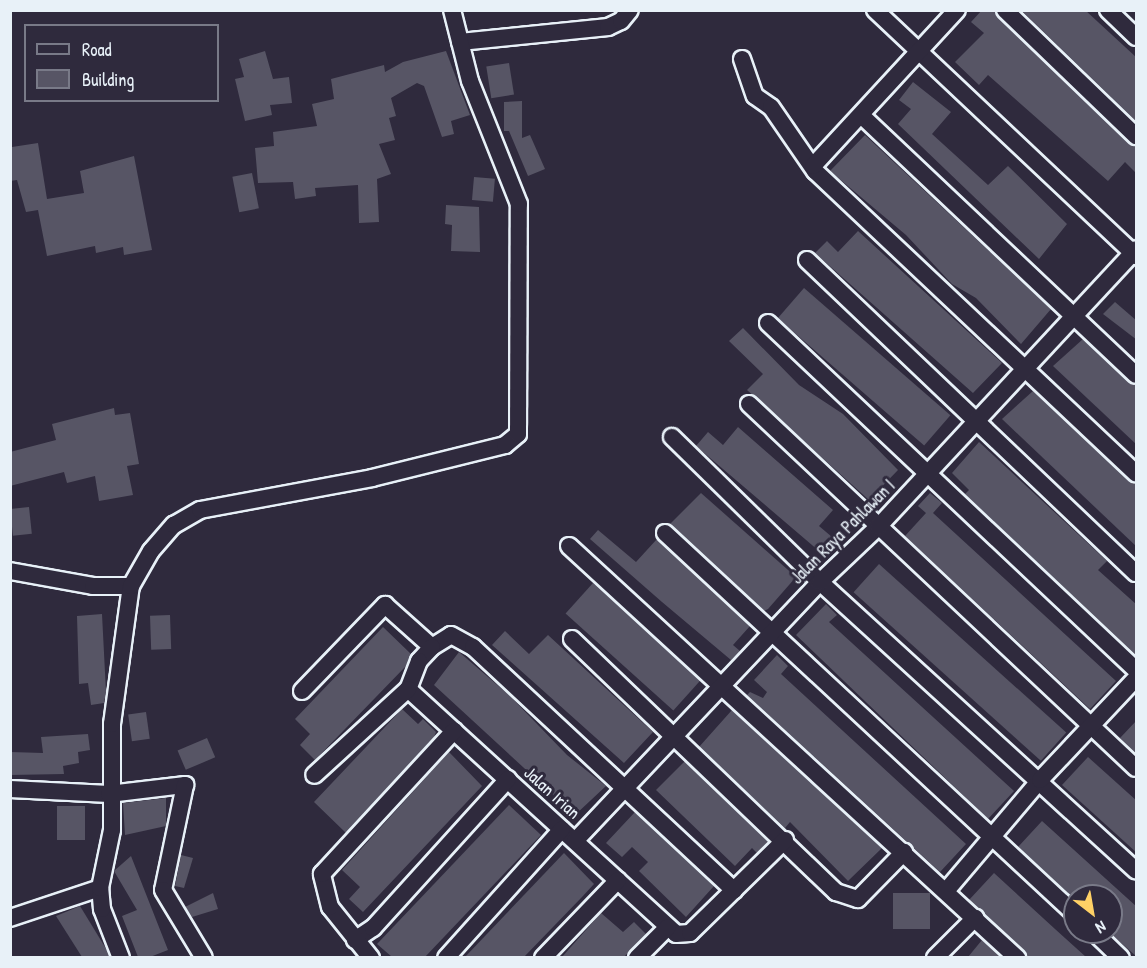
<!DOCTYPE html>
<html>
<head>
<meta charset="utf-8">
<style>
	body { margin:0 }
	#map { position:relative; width:1147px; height:968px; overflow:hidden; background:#2f2a3d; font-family:"Patrick Hand",sans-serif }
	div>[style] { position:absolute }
	.building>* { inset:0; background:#575565; transform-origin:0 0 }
	.roads { filter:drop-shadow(2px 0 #e8f1f8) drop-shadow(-2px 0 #e8f1f8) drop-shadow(0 2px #e8f1f8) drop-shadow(0 -2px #e8f1f8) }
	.minor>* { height:16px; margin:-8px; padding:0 8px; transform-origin:8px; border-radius:8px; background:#2f2a3d }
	span { translate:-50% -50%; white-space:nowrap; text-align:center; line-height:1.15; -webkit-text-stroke:6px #2f2a3d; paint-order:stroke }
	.street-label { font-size:18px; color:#e8f1f8 }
	.frame { position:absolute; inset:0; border:12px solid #e8f1f8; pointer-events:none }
	.legend { position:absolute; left:24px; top:24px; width:195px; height:78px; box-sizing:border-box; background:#2f2a3d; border:2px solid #797a88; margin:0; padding:8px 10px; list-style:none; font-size:18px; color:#e8f1f8 }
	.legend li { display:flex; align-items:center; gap:12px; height:30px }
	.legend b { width:30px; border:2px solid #797a88 }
	.north { position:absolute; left:1063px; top:884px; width:60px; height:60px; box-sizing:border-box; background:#2f2a3d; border:2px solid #797a88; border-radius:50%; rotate:149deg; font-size:16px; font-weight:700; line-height:24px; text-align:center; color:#e8f1f8 }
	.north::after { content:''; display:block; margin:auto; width:21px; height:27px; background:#ffd166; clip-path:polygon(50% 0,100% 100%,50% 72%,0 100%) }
</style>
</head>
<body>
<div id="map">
	<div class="building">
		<div style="clip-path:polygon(982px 10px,995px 10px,1137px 146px,1137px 174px,1125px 162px,1108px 181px,988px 75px,979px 85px,955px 62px,984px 33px,971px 22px)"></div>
		<div style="clip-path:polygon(1021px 10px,1085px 10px,1137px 58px,1137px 122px)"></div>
		<div style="clip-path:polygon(265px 51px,273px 79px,289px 77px,292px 103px,270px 105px,272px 115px,245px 121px,235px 79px,244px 77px,239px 59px)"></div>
		<div style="clip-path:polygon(446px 51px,470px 115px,451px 121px,454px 134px,442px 137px,424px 86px,417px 83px,391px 98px,396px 116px,389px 118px,395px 140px,379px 144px,391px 174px,377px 179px,379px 222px,359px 223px,358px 185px,315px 188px,316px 196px,295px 199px,293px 182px,258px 183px,255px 148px,274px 146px,273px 132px,317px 126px,312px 104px,334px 99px,331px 79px,384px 65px,385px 72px,403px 62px)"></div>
		<div style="left:509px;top:63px;width:32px;height:23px;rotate:81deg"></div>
		<div style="clip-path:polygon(913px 82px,951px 112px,932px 134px,965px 164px,988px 185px,1008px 166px,1067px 224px,1039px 259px,898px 124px,911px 109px,899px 100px)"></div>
		<div style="clip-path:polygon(522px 101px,522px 138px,530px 135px,545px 169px,528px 176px,509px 131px,504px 131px,504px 102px)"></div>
		<div style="clip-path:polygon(865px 135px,1051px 309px,1021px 344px,976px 298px,952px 284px,906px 235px,830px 171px)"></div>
		<div style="clip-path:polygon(38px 143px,47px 199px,84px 193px,80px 171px,134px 156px,152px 250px,124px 255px,123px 247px,96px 253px,95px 246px,47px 256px,38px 210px,26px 212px,17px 180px,10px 181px,12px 147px)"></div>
		<div style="left:252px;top:173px;width:36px;height:20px;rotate:79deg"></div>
		<div style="left:474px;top:177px;width:21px;height:23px;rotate:5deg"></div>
		<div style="clip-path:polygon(446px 205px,479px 207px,480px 252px,451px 251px,452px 225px,445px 224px)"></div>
		<div style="clip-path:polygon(858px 231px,1002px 363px,973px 393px,815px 253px,827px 241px,838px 252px)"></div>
		<div style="left:804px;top:288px;width:194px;height:40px;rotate:41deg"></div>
		<div style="clip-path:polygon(1115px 302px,1137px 321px,1137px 340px,1103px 314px)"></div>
		<div style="clip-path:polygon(743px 328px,799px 385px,843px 414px,898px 470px,869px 500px,747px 390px,763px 374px,729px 341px)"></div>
		<div style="clip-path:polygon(1083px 339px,1137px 385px,1137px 445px,1053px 366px)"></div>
		<div style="clip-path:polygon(1033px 391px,1137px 486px,1137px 547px,1002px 419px)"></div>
		<div style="clip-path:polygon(114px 408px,115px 415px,130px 413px,139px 464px,127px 466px,133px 495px,99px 501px,95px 476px,67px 483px,64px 472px,10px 486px,10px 452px,56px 440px,52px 424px)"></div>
		<div style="clip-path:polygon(738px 427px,833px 510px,819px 526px,832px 537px,819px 551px,696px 446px,708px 432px,723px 445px)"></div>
		<div style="clip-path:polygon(979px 442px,1107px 561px,1098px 570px,1137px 605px,1137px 656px,965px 494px,969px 490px,952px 473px)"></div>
		<div style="clip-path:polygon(701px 493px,796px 577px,768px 609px,764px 611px,670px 524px)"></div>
		<div style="clip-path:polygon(930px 493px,942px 503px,933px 513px,1116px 681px,1090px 709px,905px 536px,926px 513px,918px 506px)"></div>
		<div style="left:29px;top:507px;width:27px;height:19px;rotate:84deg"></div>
		<div style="clip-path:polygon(598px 530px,636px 562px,657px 539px,750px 626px,733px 645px,740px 651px,731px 660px,662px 602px,590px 539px)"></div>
		<div style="left:879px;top:564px;width:252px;height:38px;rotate:42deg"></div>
		<div style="left:593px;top:583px;width:145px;height:41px;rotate:42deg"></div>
		<div style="clip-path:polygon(826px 604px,837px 615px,829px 622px,1014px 791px,988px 819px,796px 635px)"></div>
		<div style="clip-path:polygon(102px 614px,106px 692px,104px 703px,91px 705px,88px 683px,79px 684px,77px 616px)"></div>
		<div style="left:170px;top:615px;width:34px;height:20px;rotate:88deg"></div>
		<div style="clip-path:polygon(383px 627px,411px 654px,406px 666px,315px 760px,300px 745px,310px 734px,295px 719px)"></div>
		<div style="clip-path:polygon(505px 631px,529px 654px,548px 635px,653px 732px,624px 763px,492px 645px)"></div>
		<div style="clip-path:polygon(459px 652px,509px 695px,567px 755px,606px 786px,575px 815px,434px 685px)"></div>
		<div style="clip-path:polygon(777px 655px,788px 666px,781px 674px,966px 844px,940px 872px,747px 695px,750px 692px,763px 698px,767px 692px,754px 680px)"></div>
		<div style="clip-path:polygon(402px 709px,418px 724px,423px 719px,436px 732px,434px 737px,346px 833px,314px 802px)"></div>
		<div style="clip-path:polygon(732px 710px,882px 848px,848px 881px,790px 822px,785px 828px,699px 747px)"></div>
		<div style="left:146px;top:712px;width:27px;height:18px;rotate:82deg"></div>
		<div style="clip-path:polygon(1137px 720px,1137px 754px,1120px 738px)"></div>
		<div style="clip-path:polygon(88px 734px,90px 750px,78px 752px,79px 763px,63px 766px,64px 774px,10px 775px,10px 752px,43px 753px,41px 737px)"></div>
		<div style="left:207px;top:738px;width:21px;height:32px;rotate:67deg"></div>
		<div style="clip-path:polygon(449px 752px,482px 786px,363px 912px,349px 899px,360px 887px,342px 870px)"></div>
		<div style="clip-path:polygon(1088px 757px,1137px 801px,1137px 853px,1062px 785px)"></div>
		<div style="clip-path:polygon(685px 761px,768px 842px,757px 853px,752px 848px,735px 866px,656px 790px)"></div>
		<div style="clip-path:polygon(166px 798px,166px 826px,125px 835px,123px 803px)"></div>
		<div style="clip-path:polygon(509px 805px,541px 835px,425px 957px,392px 957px,377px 944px)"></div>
		<div style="left:57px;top:806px;width:28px;height:34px"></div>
		<div style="clip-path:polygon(635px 812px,714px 886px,686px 917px,639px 871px,648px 862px,632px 847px,622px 857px,606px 843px)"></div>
		<div style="clip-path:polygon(1042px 821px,1137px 907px,1137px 957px,1111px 934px,1111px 896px,1071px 896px,1018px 847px)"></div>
		<div style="clip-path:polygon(564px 853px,594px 884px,582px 897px,524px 957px,465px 957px)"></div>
		<div style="clip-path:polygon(181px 855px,193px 858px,184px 888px,175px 886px)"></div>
		<div style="clip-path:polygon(131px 856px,168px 950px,150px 957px,138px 957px,122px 916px,137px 910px,114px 871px)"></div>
		<div style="clip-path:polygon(994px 873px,1055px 929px,1086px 957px,1027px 957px,969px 900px)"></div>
		<div style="clip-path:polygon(213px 893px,218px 909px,192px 917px,185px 907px)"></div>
		<div style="left:930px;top:893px;width:36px;height:37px;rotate:90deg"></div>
		<div style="clip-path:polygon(80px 906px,108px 952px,110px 957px,82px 957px,56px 916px)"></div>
		<div style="clip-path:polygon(601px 913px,623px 932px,634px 922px,646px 934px,624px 957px,562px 957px)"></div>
		<div style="clip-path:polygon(982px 940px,1001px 957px,968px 957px)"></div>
	</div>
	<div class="roads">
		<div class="minor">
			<div style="left:875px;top:10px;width:359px;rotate:43.3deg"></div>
			<div style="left:1005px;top:10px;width:182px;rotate:43.9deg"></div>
			<div style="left:1108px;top:10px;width:39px;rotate:44deg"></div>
			<div style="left:460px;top:42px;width:149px;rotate:-5.8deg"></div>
			<div style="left:608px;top:27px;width:14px;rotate:-25deg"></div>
			<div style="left:621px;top:21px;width:14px;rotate:-51deg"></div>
			<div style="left:742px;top:59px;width:39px;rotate:71deg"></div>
			<div style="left:755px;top:96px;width:19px;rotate:35deg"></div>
			<div style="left:771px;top:107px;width:78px;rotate:55.5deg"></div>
			<div style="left:815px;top:171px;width:441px;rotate:43.3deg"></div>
			<div style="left:861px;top:115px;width:378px;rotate:43.4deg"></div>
			<div style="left:813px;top:166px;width:212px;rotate:-47.3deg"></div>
			<div style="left:807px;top:260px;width:454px;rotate:43.6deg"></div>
			<div style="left:768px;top:323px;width:506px;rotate:43.32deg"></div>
			<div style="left:749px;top:404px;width:531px;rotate:43.25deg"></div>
			<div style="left:672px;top:437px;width:207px;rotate:44.4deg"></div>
			<div style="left:820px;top:582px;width:428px;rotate:42.4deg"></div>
			<div style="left:665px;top:533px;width:560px;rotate:42.9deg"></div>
			<div style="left:569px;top:546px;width:609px;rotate:42.6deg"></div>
			<div style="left:10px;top:571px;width:84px;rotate:10.2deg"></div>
			<div style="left:93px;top:586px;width:38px"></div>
			<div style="left:572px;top:639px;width:366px;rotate:43.8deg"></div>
			<div style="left:836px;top:892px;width:23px;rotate:18deg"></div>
			<div style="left:858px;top:899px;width:66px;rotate:-45.6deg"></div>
			<div style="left:432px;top:647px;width:22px;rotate:-32deg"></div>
			<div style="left:451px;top:635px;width:25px;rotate:29deg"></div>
			<div style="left:473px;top:647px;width:357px;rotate:43deg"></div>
			<div style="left:408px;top:689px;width:363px;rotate:42.4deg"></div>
			<div style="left:676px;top:934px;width:14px;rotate:-4deg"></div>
			<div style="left:690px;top:933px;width:133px;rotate:-44.4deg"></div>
			<div style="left:302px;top:691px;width:120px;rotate:-46deg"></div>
			<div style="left:385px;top:605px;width:63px;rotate:41.8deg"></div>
			<div style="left:432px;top:647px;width:19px;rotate:133deg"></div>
			<div style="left:419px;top:661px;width:30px;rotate:111deg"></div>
			<div style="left:408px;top:689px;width:127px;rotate:137.5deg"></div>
			<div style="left:10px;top:789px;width:99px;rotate:2.9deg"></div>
			<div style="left:109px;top:794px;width:77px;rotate:-6.8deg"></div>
			<div style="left:185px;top:785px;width:107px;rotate:101.8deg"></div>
			<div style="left:163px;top:890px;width:79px;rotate:58.9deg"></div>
			<div style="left:575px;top:841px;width:357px;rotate:-46.6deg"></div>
			<div style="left:820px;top:582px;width:80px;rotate:-43.5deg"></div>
			<div style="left:878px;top:527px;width:379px;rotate:-47.1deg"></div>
			<div style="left:946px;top:891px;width:145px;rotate:-49.7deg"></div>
			<div style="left:1040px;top:780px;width:140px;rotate:-46.7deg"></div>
			<div style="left:10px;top:918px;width:95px;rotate:-18.4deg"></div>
			<div style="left:1094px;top:932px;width:37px;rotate:44deg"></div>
			<div style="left:355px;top:940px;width:22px;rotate:-34deg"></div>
			<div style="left:373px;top:928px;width:201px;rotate:-47.8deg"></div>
			<div style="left:121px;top:958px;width:53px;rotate:-111.2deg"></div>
			<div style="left:102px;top:909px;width:21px;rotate:-95deg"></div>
			<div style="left:100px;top:888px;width:59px;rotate:-78.3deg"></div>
			<div style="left:112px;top:830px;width:106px;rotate:-90deg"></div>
			<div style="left:112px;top:724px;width:139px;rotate:-82.2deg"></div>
			<div style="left:131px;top:586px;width:40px;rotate:-60.3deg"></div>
			<div style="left:151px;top:551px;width:35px;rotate:-49deg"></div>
			<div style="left:174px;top:525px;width:30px;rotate:-30deg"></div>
			<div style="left:200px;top:510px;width:175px;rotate:-10.5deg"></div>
			<div style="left:372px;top:478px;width:137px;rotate:-13.9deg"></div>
			<div style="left:505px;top:445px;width:17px;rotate:-40deg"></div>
			<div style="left:518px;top:434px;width:230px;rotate:-89.8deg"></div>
			<div style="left:519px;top:204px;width:132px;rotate:-111.7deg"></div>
			<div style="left:470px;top:81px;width:73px;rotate:-104.2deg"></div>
			<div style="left:371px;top:958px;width:65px;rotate:-128.8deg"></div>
			<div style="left:330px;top:907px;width:34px;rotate:-104deg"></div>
			<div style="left:322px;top:874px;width:195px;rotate:-47.3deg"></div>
			<div style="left:446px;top:958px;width:173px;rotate:-48deg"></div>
			<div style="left:543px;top:958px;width:108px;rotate:-46.1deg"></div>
			<div style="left:637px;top:958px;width:44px;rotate:-45deg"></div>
			<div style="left:935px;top:958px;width:57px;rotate:-45deg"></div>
		</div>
	</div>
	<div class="street-label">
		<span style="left:843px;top:532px;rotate:-45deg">Jalan Raya Pahlawan I</span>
		<span style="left:552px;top:793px;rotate:42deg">Jalan Irian</span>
	</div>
	<div class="frame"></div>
	<ul class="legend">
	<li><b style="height:8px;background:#2f2a3d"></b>Road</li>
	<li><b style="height:16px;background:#575565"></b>Building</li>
	</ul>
	<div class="north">N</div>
</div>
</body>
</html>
